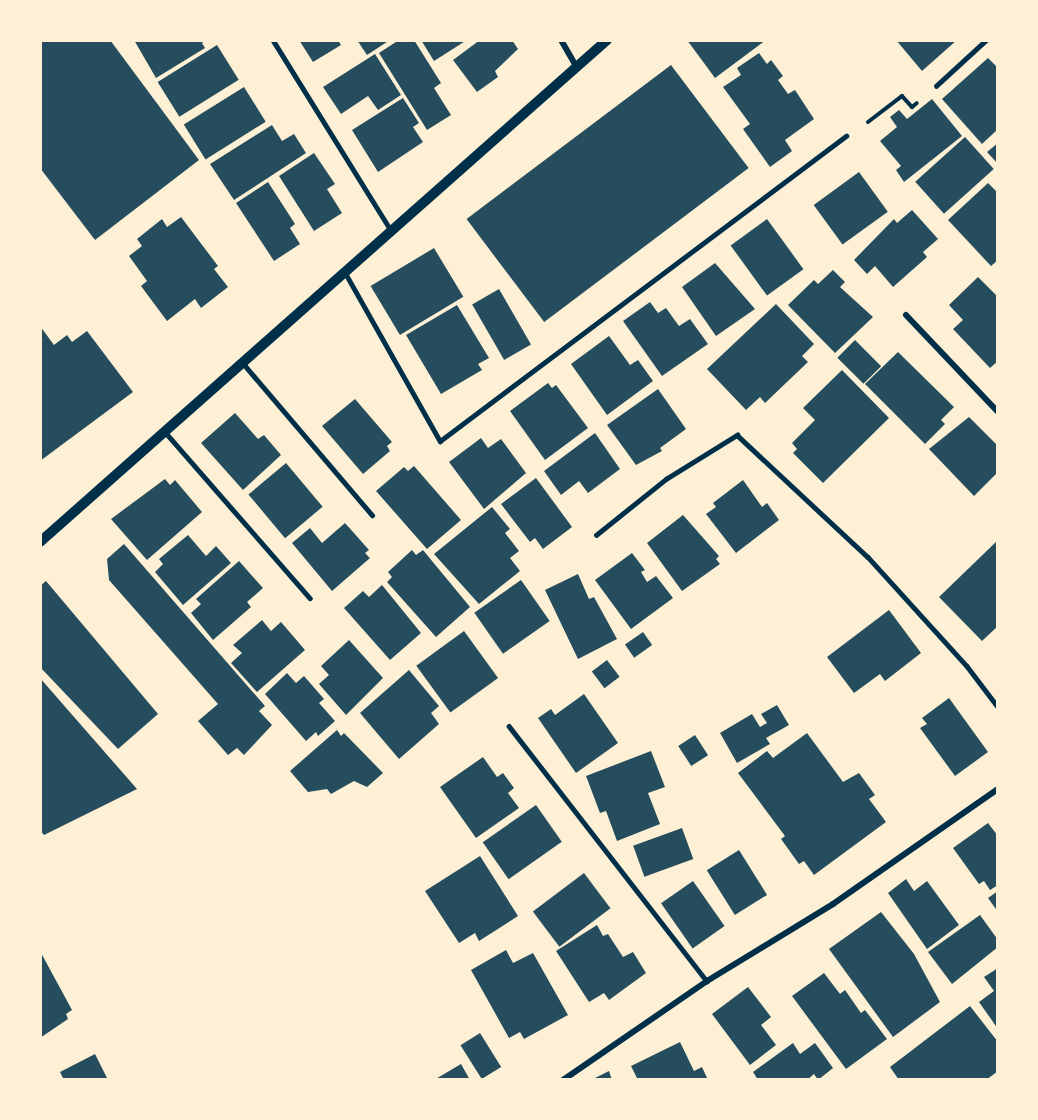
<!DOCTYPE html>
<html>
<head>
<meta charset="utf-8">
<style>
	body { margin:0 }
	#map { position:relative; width:1038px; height:1120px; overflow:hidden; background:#fdf0d5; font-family:"Open Sans",sans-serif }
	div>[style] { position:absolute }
	.building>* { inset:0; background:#264d5e; transform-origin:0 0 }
	.path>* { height:4px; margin:-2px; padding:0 2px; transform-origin:2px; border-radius:2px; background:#003049 }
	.service>* { height:4.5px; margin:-2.25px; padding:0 2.25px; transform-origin:2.25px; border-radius:2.25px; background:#003049 }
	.minor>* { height:6px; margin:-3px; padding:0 3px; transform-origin:3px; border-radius:3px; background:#003049 }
	.tertiary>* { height:10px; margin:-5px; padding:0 5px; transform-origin:5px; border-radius:5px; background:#003049 }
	span { translate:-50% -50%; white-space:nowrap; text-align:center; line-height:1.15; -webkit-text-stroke:4.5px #fdf0d5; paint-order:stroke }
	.frame { position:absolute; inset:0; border:42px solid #fdf0d5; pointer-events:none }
</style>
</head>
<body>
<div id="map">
	<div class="building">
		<div style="clip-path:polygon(40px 40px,110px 40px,199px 160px,95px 240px,40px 168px)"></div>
		<div style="clip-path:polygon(134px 40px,206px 40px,202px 43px,205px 48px,156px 78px)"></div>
		<div style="clip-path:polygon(299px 40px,338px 40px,341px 45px,313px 62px)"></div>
		<div style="clip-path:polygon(357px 40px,390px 40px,367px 55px)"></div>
		<div style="clip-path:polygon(399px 40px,414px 40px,441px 83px,434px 88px,451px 115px,427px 130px,379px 53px)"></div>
		<div style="clip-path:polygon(421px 40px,467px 40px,434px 61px)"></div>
		<div style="clip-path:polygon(480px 40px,512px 40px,518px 49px,495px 71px,498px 77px,477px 92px,453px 60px)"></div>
		<div style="clip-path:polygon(687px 40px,766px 40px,715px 78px)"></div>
		<div style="clip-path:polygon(896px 40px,957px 40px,922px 71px)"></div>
		<div style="left:217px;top:45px;width:41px;height:70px;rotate:58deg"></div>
		<div style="clip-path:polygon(759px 53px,767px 64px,771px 60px,783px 76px,778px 80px,788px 94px,795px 90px,814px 119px,785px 140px,792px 151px,770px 167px,743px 129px,750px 124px,723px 87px,741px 75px,737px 68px)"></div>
		<div style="clip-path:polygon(375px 54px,401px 95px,378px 110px,368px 96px,341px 114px,323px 87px)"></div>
		<div style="clip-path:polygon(988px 58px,998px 68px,998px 129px,982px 144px,942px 99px)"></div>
		<div style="left:671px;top:65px;width:129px;height:256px;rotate:53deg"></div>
		<div style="left:244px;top:87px;width:41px;height:71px;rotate:58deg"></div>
		<div style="clip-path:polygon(403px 98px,419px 123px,413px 127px,423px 142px,378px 172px,352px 130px)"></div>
		<div style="clip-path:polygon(932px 99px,962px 136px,904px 182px,896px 170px,901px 166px,880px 141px,897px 127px,890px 117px,899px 110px,907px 119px)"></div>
		<div style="clip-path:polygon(272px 125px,282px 141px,294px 134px,306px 153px,234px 200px,210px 164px)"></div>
		<div style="left:965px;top:137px;width:43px;height:67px;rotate:48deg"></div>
		<div style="clip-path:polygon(998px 143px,998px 164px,987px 152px)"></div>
		<div style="clip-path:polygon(314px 153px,335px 184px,327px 189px,342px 213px,314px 231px,279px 176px)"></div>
		<div style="left:859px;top:172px;width:49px;height:56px;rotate:54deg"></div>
		<div style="clip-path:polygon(268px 182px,295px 224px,290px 228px,300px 244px,274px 261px,236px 203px)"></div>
		<div style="clip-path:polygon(988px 183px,998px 193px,998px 260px,991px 266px,948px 220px)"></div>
		<div style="clip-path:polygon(912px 210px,938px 239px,923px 252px,927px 257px,893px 287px,875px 266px,867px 274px,854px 260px,894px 219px,897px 223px)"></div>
		<div style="clip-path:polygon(181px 217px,218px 266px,214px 269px,228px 287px,201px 308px,195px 299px,167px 321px,141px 286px,147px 281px,129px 256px,142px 246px,137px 239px,162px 219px,167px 227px)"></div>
		<div style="left:767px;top:219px;width:62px;height:45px;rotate:54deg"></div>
		<div style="left:434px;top:248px;width:57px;height:74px;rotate:59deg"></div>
		<div style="clip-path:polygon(715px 263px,755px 309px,716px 336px,682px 287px)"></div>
		<div style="clip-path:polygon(833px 270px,845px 282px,840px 287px,873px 317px,835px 353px,788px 305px,814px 280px,818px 284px)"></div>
		<div style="clip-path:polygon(978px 277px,998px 297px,998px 361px,990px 368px,953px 329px,963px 320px,949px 305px)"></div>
		<div style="left:499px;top:289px;width:64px;height:31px;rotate:60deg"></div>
		<div style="clip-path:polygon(650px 302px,658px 313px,666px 308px,679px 326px,690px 319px,708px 344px,662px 376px,623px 321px)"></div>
		<div style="clip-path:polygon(776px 304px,814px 344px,802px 356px,808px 362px,765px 403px,760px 397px,746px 410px,707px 369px)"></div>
		<div style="clip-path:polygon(457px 305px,489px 358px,478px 364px,482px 370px,441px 394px,406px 335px)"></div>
		<div style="clip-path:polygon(40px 326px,54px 345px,67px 335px,72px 342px,87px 331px,133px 392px,40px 461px)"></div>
		<div style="clip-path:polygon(609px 336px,630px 365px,638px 360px,653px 381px,607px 415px,571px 364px)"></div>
		<div style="left:855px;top:340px;width:37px;height:25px;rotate:45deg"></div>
		<div style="clip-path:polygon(898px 352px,954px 407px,941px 420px,945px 424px,925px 444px,865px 384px)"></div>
		<div style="clip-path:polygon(842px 370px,889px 418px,823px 483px,793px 453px,797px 449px,792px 443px,815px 420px,803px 408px)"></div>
		<div style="clip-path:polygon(548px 383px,552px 388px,556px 385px,588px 428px,545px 460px,510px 411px)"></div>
		<div style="clip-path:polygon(658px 389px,686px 429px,660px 448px,662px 451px,636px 465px,607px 425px)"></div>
		<div style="clip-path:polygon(355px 399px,392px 442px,387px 446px,390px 451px,363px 474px,322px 426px)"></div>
		<div style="clip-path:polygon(235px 413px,258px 439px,264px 435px,281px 455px,243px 490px,201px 443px)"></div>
		<div style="clip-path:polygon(969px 417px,998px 446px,998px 472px,974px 496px,929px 449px)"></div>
		<div style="clip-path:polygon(595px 433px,620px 469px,588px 493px,579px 481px,561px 495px,544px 471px)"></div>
		<div style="clip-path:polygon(481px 438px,488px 448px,501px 439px,526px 473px,484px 509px,449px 462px)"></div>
		<div style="left:286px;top:463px;width:57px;height:49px;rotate:50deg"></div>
		<div style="clip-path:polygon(414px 466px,461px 520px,427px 549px,376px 491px,404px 467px,408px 471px)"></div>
		<div style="clip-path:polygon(536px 478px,572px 527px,543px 549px,535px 538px,530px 542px,501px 504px)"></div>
		<div style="clip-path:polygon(165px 479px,170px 485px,175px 480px,202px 512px,147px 560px,111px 519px)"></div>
		<div style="clip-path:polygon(743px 480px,762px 507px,767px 503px,779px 520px,736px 553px,706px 514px,716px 507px,713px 503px)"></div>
		<div style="clip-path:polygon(492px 507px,510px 529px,505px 533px,519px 551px,510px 558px,520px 571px,479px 604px,434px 554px)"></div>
		<div style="clip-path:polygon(683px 515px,719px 556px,716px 559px,720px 564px,682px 591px,647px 543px)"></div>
		<div style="clip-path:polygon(345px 523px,369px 550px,365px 553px,370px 558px,332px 591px,292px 543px,310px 528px,322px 543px)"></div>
		<div style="clip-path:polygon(188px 535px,206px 556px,216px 546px,231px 563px,183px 605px,155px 572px,163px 564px,159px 559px)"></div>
		<div style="clip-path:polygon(998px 540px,998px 626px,982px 641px,939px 597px)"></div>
		<div style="clip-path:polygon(124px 544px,265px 706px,259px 711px,272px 725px,244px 755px,237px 748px,228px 755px,198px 721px,218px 704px,109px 580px,107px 559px)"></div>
		<div style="clip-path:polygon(412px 550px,416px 555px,423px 550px,470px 607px,436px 637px,387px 582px,392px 577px,388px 572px)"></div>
		<div style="clip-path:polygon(632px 553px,645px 570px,641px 572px,647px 582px,656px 576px,673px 598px,631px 629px,595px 580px)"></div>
		<div style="clip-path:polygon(239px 561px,263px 588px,247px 602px,251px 607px,213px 640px,191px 613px,201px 604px,196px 599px)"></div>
		<div style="clip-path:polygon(578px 574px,589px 599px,594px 597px,617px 639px,578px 659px,545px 590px)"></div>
		<div style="left:521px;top:580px;width:50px;height:57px;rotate:55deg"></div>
		<div style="clip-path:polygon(46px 581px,158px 714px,118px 749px,40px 667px,40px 586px)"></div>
		<div style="clip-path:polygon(382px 585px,421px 633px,390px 660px,344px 608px,363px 591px,369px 597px)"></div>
		<div style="clip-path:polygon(889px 610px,921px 653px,885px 681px,880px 674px,854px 693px,827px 657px)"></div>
		<div style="clip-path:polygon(262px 620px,271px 631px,281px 622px,305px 650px,257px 692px,231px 663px,242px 653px,233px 645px)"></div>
		<div style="left:464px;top:631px;width:58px;height:59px;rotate:54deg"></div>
		<div style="left:643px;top:632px;width:16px;height:22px;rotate:55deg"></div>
		<div style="clip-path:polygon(349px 640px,383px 678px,346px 715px,319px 684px,329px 675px,321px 666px)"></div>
		<div style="left:607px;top:660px;width:21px;height:19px;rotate:53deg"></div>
		<div style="clip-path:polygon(409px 670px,439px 706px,431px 713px,439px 724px,399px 759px,360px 713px)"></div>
		<div style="clip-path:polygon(287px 673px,296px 683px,304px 676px,324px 699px,319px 703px,335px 721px,318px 736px,316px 732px,306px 741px,265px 694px)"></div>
		<div style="clip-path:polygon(40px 678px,137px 789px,44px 835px,40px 830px)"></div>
		<div style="clip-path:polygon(584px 694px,618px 743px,576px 773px,538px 718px,551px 709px,555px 715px)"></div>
		<div style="clip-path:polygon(949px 698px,988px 752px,955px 776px,920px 728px,927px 724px,922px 718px)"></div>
		<div style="clip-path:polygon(777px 705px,789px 725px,766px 738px,770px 744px,737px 763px,720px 733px,752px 714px,760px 727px,767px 723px,761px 714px)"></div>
		<div style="clip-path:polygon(337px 730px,341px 736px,344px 733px,383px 773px,367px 787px,354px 781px,331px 794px,327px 789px,308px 792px,290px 771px)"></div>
		<div style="clip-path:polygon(807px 733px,843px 782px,859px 773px,875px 795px,869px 799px,886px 822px,814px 875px,804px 861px,799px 864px,781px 839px,785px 836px,738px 773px,767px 751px,773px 758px)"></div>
		<div style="left:695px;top:735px;width:24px;height:20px;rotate:57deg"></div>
		<div style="clip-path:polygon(651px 751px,665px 787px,648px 793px,660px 824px,617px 841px,606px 811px,600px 813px,586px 776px)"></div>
		<div style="clip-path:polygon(483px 757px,497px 777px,503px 773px,514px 788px,508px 793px,519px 808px,476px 838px,440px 787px)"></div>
		<div style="left:536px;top:805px;width:45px;height:65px;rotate:55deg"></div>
		<div style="clip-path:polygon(988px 823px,998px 836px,998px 885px,990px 890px,984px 881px,979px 884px,953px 848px)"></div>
		<div style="left:682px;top:828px;width:33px;height:52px;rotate:70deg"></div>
		<div style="left:739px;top:850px;width:53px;height:38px;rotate:58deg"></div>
		<div style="clip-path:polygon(480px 856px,518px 916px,479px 941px,475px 933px,459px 943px,425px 891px)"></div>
		<div style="left:584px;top:873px;width:44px;height:64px;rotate:53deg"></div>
		<div style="clip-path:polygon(906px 879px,914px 891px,927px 881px,959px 925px,927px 949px,888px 893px)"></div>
		<div style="left:693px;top:881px;width:55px;height:39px;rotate:55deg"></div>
		<div style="clip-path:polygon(998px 891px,998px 912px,988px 898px)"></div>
		<div style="clip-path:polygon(881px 912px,914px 954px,940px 1002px,893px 1037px,829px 949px)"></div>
		<div style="clip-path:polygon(980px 915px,998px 940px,998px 947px,952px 984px,928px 952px)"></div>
		<div style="clip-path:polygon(597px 925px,603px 936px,608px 934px,623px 957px,633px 952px,646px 973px,609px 1000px,604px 993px,589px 1002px,556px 951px)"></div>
		<div style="clip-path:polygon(506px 950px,513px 963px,533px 953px,568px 1015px,524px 1039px,520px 1032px,509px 1038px,471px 970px)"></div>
		<div style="clip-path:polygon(40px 951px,72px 1010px,66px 1014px,68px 1019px,40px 1038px)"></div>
		<div style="clip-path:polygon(998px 968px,998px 1029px,979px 1002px,994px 991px,984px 977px)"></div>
		<div style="clip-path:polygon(824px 973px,840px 994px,845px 990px,861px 1013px,865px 1010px,887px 1039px,846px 1069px,792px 996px)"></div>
		<div style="clip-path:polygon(748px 987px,771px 1017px,761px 1025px,776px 1045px,750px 1065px,712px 1014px)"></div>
		<div style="clip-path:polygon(970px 1006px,998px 1042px,998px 1071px,986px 1080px,899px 1080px,890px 1067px)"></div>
		<div style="left:480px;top:1033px;width:40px;height:23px;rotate:58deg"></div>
		<div style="clip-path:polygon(680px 1042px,694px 1071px,702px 1067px,708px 1080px,638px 1080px,631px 1066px)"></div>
		<div style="clip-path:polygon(793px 1043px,800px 1054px,815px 1043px,833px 1068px,818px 1080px,814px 1074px,807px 1080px,758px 1080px,753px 1072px)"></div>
		<div style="clip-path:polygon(95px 1054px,108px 1080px,64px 1080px,60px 1072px)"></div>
		<div style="clip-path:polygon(461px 1064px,470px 1080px,434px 1080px)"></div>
		<div style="clip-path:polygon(609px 1071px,612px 1080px,591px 1080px)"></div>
	</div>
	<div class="path">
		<div style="left:868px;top:122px;width:43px;rotate:-37.4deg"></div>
		<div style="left:902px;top:96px;width:15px;rotate:48deg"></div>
		<div style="left:912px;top:107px;width:6px;rotate:-39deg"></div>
	</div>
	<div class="service">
		<div style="left:273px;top:40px;width:222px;rotate:58.2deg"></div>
		<div style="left:936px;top:86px;width:68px;rotate:-42.6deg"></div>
		<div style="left:346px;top:274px;width:192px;rotate:60.6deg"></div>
		<div style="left:440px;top:441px;width:508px;rotate:-36.92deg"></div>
		<div style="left:242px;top:362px;width:201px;rotate:49.6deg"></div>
		<div style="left:166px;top:433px;width:219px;rotate:48.9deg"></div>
		<div style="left:596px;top:535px;width:90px;rotate:-38.7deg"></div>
		<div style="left:666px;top:479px;width:84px;rotate:-31.8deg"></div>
		<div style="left:737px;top:435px;width:179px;rotate:43deg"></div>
		<div style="left:868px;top:557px;width:147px;rotate:47.8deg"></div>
		<div style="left:967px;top:666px;width:51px;rotate:52.9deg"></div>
		<div style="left:509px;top:726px;width:323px;rotate:52.2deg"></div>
	</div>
	<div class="minor">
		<div style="left:561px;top:40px;width:32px;rotate:60deg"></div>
		<div style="left:906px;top:315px;width:134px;rotate:46.5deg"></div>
		<div style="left:563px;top:1080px;width:175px;rotate:-34.5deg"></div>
		<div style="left:707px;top:981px;width:148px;rotate:-31.4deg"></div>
		<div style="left:833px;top:904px;width:201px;rotate:-34.9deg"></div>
	</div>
	<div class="tertiary">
		<div style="left:40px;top:542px;width:757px;rotate:-41.52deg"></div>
	</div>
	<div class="frame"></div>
</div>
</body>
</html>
